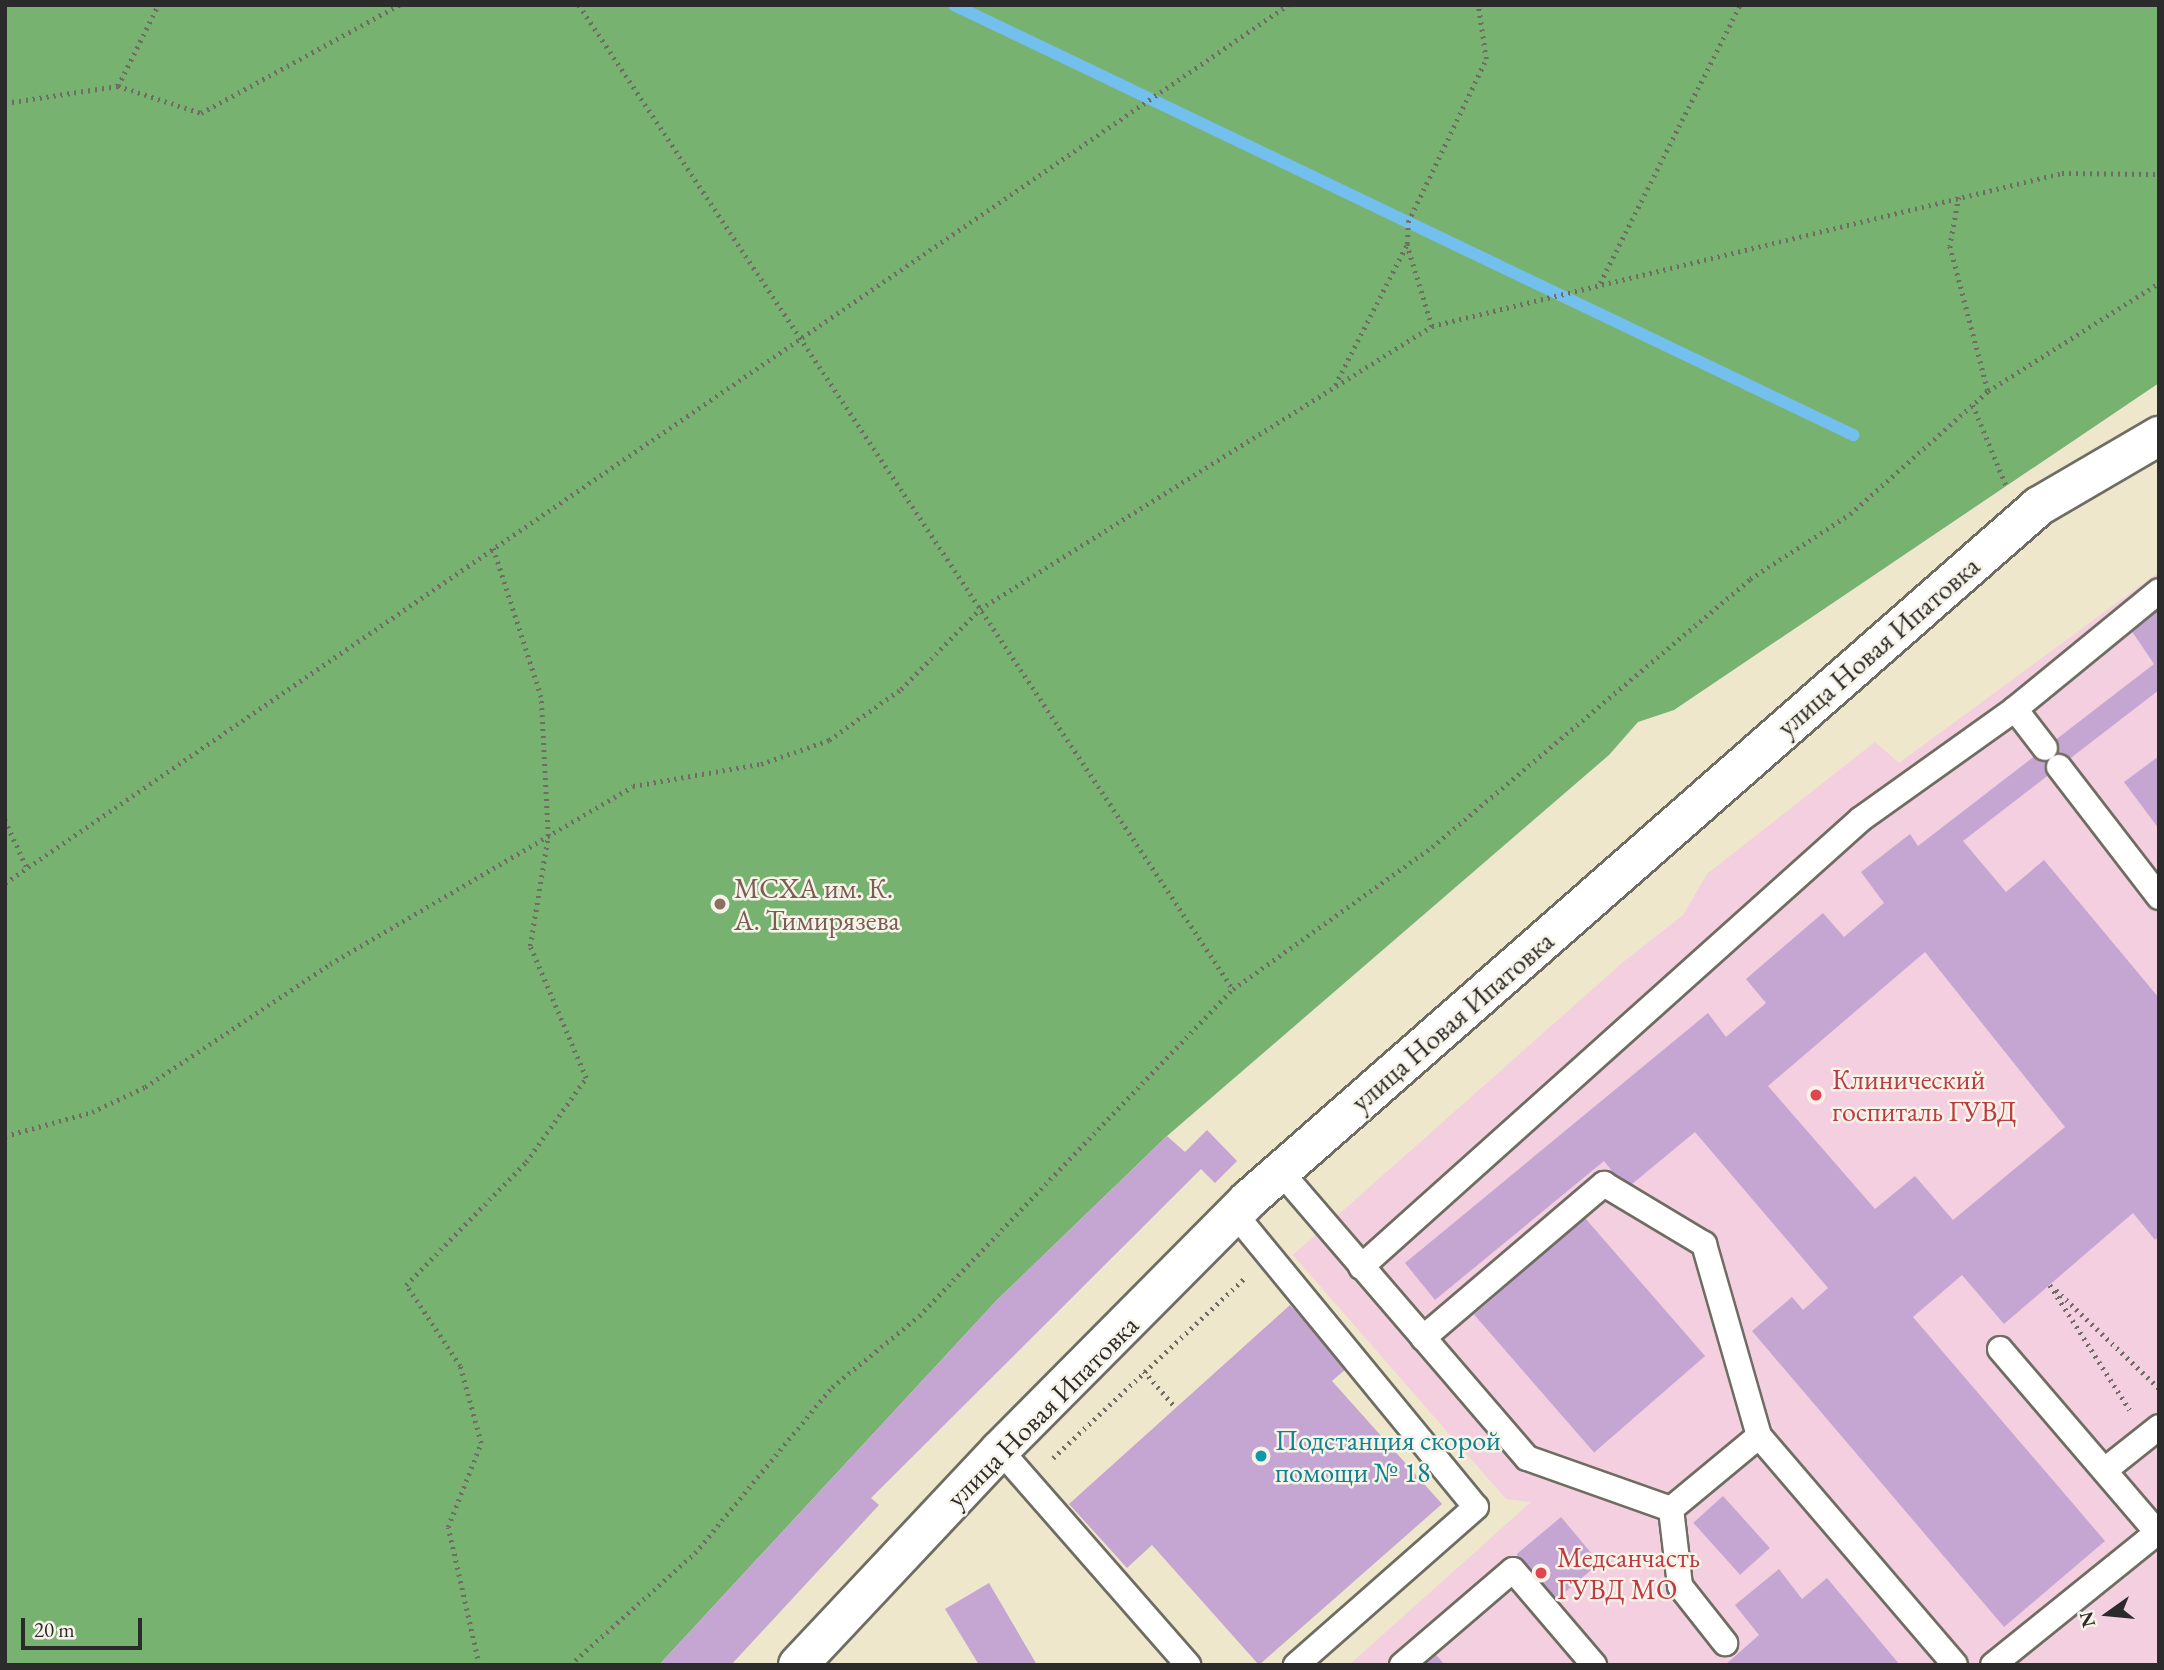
<!DOCTYPE html>
<html>
<head>
<meta charset="utf-8">
<style>
	body { margin:0 }
	#map { position:relative; width:2164px; height:1670px; overflow:hidden; background:#eee7cb; font-family:"EB Garamond",serif }
	div>[style] { position:absolute }
	.built>* { inset:0; background:#f3cfe0 }
	.forest>* { inset:0; background:#78b271 }
	.stream>* { height:12px; margin:-6px; padding:0 6px; transform-origin:6px; border-radius:6px; background:#73bfed }
	.building>* { inset:0; background:#c5a6d3; transform-origin:0 0 }
	.path>* { height:4.5px; margin-top:-2.25px; transform-origin:0; background:repeating-linear-gradient(90deg,#6f6d63 0 2px,transparent 0 7px) }
	.roads { filter:drop-shadow(2px 0 #6f6d63) drop-shadow(-2px 0 #6f6d63) drop-shadow(0 2px #6f6d63) drop-shadow(0 -2px #6f6d63) }
	.lane>* { height:24px; margin:-12px; padding:0 12px; transform-origin:12px; border-radius:12px; background:#fff }
	.street>* { height:38px; margin:-19px; padding:0 19px; transform-origin:19px; border-radius:19px; background:#fff }
	.dots>* { width:19px; height:19px; translate:-50% -50%; box-sizing:border-box; border:4px solid #f7f3e8; border-radius:50% }
	span { translate:-50% -50%; white-space:nowrap; text-align:center; line-height:1.15; -webkit-text-stroke:5px #f7f3e8; paint-order:stroke }
	.street-label { font-size:28px; color:#2b2b2b }
	.education-label { font-size:28px; color:#785e54 }
	.left { translate:0 -50%; text-align:left }
	.health-label { font-size:28px; color:#be3a42 }
	.culture-label { font-size:28px; color:#0d838f }
	.frame { position:absolute; inset:0; border:7px solid #2b2b2b; pointer-events:none }
	.north { position:absolute; left:2073px; top:1579px; width:70px; height:70px; -webkit-text-stroke:5px #f7f3e8; paint-order:stroke; rotate:255deg; font-size:19px; font-weight:700; line-height:28px; text-align:center; color:#2b2b2b }
	.north::after { content:''; display:block; margin:auto; width:24px; height:32px; background:#2b2b2b; clip-path:polygon(50% 0,100% 100%,50% 72%,0 100%) }
	.scale { position:absolute; left:21px; top:1618px; width:121px; height:32px; box-sizing:border-box; border:4px solid #2b2b2b; border-top:0; padding-left:9px; font-size:21px; line-height:24px; white-space:nowrap; color:#2b2b2b; -webkit-text-stroke:5px #f7f3e8; paint-order:stroke }
</style>
</head>
<body>
<div id="map">
	<div class="built">
		<div style="clip-path:polygon(2159px 572px,2159px 1665px,1349px 1665px,1531px 1502px,1506px 1499px,1293px 1255px,1622px 963px,1683px 915px,1707px 874px,1875px 742px,1899px 763px)"></div>
	</div>
	<div class="forest">
		<div style="clip-path:polygon(5px 5px,2159px 5px,2159px 383px,1674px 710px,1638px 722px,1609px 755px,1167px 1136px,997px 1300px,659px 1665px,5px 1665px)"></div>
	</div>
	<div class="stream">
		<div style="left:954px;top:5px;width:997px;rotate:25.56deg"></div>
	</div>
	<div class="building">
		<div style="clip-path:polygon(evenodd,2159px 610px,2159px 690px,1963px 841px,2006px 892px,2044px 860px,2159px 998px,2159px 1236px,2155px 1240px,2133px 1213px,2004px 1324px,1962px 1275px,1913px 1317px,2105px 1541px,2004px 1627px,1752px 1331px,1792px 1297px,1803px 1310px,1828px 1288px,1695px 1132px,1626px 1189px,1604px 1161px,1435px 1300px,1405px 1263px,1708px 1013px,1726px 1037px,1766px 1003px,1746px 979px,1823px 913px,1844px 937px,1884px 903px,1861px 872px,1910px 834px,1918px 846px,2154px 664px,2131px 630px,2159px 610px,1925px 952px,2065px 1127px,1953px 1220px,1915px 1176px,1875px 1209px,1768px 1086px,1925px 952px)"></div>
		<div style="clip-path:polygon(2159px 756px,2159px 829px,2124px 782px)"></div>
		<div style="clip-path:polygon(1207px 1130px,1237px 1161px,1215px 1183px,1201px 1169px,871px 1498px,879px 1505px,731px 1665px,659px 1665px,997px 1300px,1167px 1136px,1185px 1152px)"></div>
		<div style="left:1585px;top:1218px;width:183px;height:147px;rotate:49deg"></div>
		<div style="clip-path:polygon(1290px 1305px,1347px 1368px,1332px 1381px,1442px 1504px,1259px 1665px,1152px 1545px,1127px 1568px,1069px 1504px)"></div>
		<div style="left:1723px;top:1496px;width:70px;height:40px;rotate:48deg"></div>
		<div style="left:1561px;top:1517px;width:60px;height:58px;rotate:50deg"></div>
		<div style="clip-path:polygon(1779px 1569px,1802px 1599px,1827px 1578px,1900px 1665px,1725px 1665px,1759px 1635px,1735px 1605px)"></div>
		<div style="clip-path:polygon(989px 1583px,1037px 1665px,979px 1665px,945px 1609px)"></div>
		<div style="clip-path:polygon(1436px 1655px,1445px 1665px,1425px 1665px)"></div>
	</div>
	<div class="path">
		<div style="left:579px;top:5px;width:1182px;rotate:56.39deg"></div>
		<div style="left:118px;top:86px;width:87px;rotate:18deg"></div>
		<div style="left:201px;top:113px;width:226px;rotate:-28.6deg"></div>
		<div style="left:5px;top:103px;width:114px;rotate:-8.6deg"></div>
		<div style="left:118px;top:86px;width:90px;rotate:-63.7deg"></div>
		<div style="left:1959px;top:197px;width:50px;rotate:100.4deg"></div>
		<div style="left:1950px;top:246px;width:150px;rotate:75.3deg"></div>
		<div style="left:1407px;top:244px;width:22px;rotate:-87deg"></div>
		<div style="left:1408px;top:222px;width:181px;rotate:-64.4deg"></div>
		<div style="left:1486px;top:59px;width:55px;rotate:-98.4deg"></div>
		<div style="left:1600px;top:283px;width:311px;rotate:-63.3deg"></div>
		<div style="left:1335px;top:385px;width:158px;rotate:-62.9deg"></div>
		<div style="left:1407px;top:244px;width:86px;rotate:73deg"></div>
		<div style="left:1973px;top:405px;width:87px;rotate:67.6deg"></div>
		<div style="left:5px;top:820px;width:53px;rotate:65.4deg"></div>
		<div style="left:5px;top:883px;width:1555px;rotate:-34.39deg"></div>
		<div style="left:5px;top:1136px;width:90px;rotate:-15.4deg"></div>
		<div style="left:92px;top:1112px;width:59px;rotate:-25.3deg"></div>
		<div style="left:145px;top:1087px;width:222px;rotate:-33.6deg"></div>
		<div style="left:330px;top:964px;width:351px;rotate:-30.4deg"></div>
		<div style="left:633px;top:786px;width:130px;rotate:-9.8deg"></div>
		<div style="left:761px;top:764px;width:72px;rotate:-19.4deg"></div>
		<div style="left:829px;top:740px;width:88px;rotate:-35.3deg"></div>
		<div style="left:901px;top:689px;width:112px;rotate:-45.4deg"></div>
		<div style="left:980px;top:609px;width:533px;rotate:-32.05deg"></div>
		<div style="left:1432px;top:326px;width:648px;rotate:-13.65deg"></div>
		<div style="left:2062px;top:173px;width:97px;rotate:0.6deg"></div>
		<div style="left:2050px;top:1285px;width:148px;rotate:57.4deg"></div>
		<div style="left:2056px;top:1290px;width:142px;rotate:43.6deg"></div>
		<div style="left:1144px;top:1371px;width:49px;rotate:49.1deg"></div>
		<div style="left:1053px;top:1458px;width:265px;rotate:-43.2deg"></div>
		<div style="left:479px;top:1665px;width:141px;rotate:-102.7deg"></div>
		<div style="left:448px;top:1527px;width:90px;rotate:-68.6deg"></div>
		<div style="left:481px;top:1443px;width:80px;rotate:-105.3deg"></div>
		<div style="left:460px;top:1366px;width:97px;rotate:-123.7deg"></div>
		<div style="left:406px;top:1285px;width:172px;rotate:-45.7deg"></div>
		<div style="left:526px;top:1162px;width:103px;rotate:-54.5deg"></div>
		<div style="left:586px;top:1078px;width:143px;rotate:-113deg"></div>
		<div style="left:530px;top:946px;width:111px;rotate:-80.7deg"></div>
		<div style="left:548px;top:836px;width:139px;rotate:-92.9deg"></div>
		<div style="left:541px;top:697px;width:157px;rotate:-107.9deg"></div>
		<div style="left:570px;top:1665px;width:168px;rotate:-41.9deg"></div>
		<div style="left:695px;top:1553px;width:215px;rotate:-50.5deg"></div>
		<div style="left:832px;top:1387px;width:112px;rotate:-39.2deg"></div>
		<div style="left:919px;top:1316px;width:453px;rotate:-46.2deg"></div>
		<div style="left:1233px;top:989px;width:244px;rotate:-35.5deg"></div>
		<div style="left:1432px;top:847px;width:416px;rotate:-40.1deg"></div>
		<div style="left:1750px;top:579px;width:119px;rotate:-33deg"></div>
		<div style="left:1850px;top:514px;width:185px;rotate:-41.7deg"></div>
		<div style="left:1988px;top:391px;width:202px;rotate:-32.3deg"></div>
	</div>
	<div class="roads">
		<div class="lane">
			<div style="left:2015px;top:709px;width:49px;rotate:52.4deg"></div>
			<div style="left:2059px;top:767px;width:164px;rotate:52.4deg"></div>
			<div style="left:1281px;top:1172px;width:377px;rotate:49.3deg"></div>
			<div style="left:1527px;top:1458px;width:153px;rotate:19.5deg"></div>
			<div style="left:1671px;top:1509px;width:114px;rotate:-39.7deg"></div>
			<div style="left:1759px;top:1436px;width:301px;rotate:49.4deg"></div>
			<div style="left:1235px;top:1214px;width:379px;rotate:50.6deg"></div>
			<div style="left:1476px;top:1507px;width:240px;rotate:138.7deg"></div>
			<div style="left:1361px;top:1267px;width:671px;rotate:-41.86deg"></div>
			<div style="left:1861px;top:819px;width:189px;rotate:-35.5deg"></div>
			<div style="left:2015px;top:709px;width:186px;rotate:-39.3deg"></div>
			<div style="left:1423px;top:1338px;width:238px;rotate:-40.4deg"></div>
			<div style="left:1604px;top:1184px;width:117px;rotate:31deg"></div>
			<div style="left:1704px;top:1244px;width:200px;rotate:74deg"></div>
			<div style="left:2000px;top:1349px;width:241px;rotate:49.4deg"></div>
			<div style="left:1000px;top:1450px;width:286px;rotate:48.8deg"></div>
			<div style="left:2105px;top:1470px;width:69px;rotate:-38.5deg"></div>
			<div style="left:1671px;top:1509px;width:78px;rotate:83.3deg"></div>
			<div style="left:1680px;top:1586px;width:73px;rotate:51.7deg"></div>
			<div style="left:1402px;top:1665px;width:146px;rotate:-40.6deg"></div>
			<div style="left:1513px;top:1570px;width:125px;rotate:49.5deg"></div>
			<div style="left:1993px;top:1665px;width:213px;rotate:-38.9deg"></div>
		</div>
		<div class="street">
			<div style="left:798px;top:1665px;width:295px;rotate:-46.8deg"></div>
			<div style="left:1000px;top:1450px;width:352px;rotate:-45.2deg"></div>
			<div style="left:1248px;top:1200px;width:1052px;rotate:-41.26deg"></div>
			<div style="left:2039px;top:506px;width:139px;rotate:-30.3deg"></div>
		</div>
	</div>
	<div class="dots">
		<div style="left:720px;top:904px;background:#8d6e63"></div>
		<div style="left:1816px;top:1095px;background:#e0444e"></div>
		<div style="left:1261px;top:1456px;background:#0f9aa8"></div>
		<div style="left:1541px;top:1573px;background:#e0444e"></div>
	</div>
	<div class="street-label">
		<span style="left:1878px;top:646px;rotate:-41deg">улица Новая Ипатовка</span>
		<span style="left:1452px;top:1021px;rotate:-41deg">улица Новая Ипатовка</span>
		<span style="left:1042px;top:1411px;rotate:-45deg">улица Новая Ипатовка</span>
	</div>
	<div class="education-label">
		<span class="left" style="left:734px;top:904px">МСХА им. К.<br>А. Тимирязева</span>
	</div>
	<div class="health-label">
		<span class="left" style="left:1832px;top:1095px">Клинический<br>госпиталь ГУВД</span>
		<span class="left" style="left:1557px;top:1573px">Медсанчасть<br>ГУВД МО</span>
	</div>
	<div class="culture-label">
		<span class="left" style="left:1275px;top:1456px">Подстанция скорой<br>помощи № 18</span>
	</div>
	<div class="frame"></div>
	<div class="north">N</div>
	<div class="scale">20 m</div>
</div>
</body>
</html>
